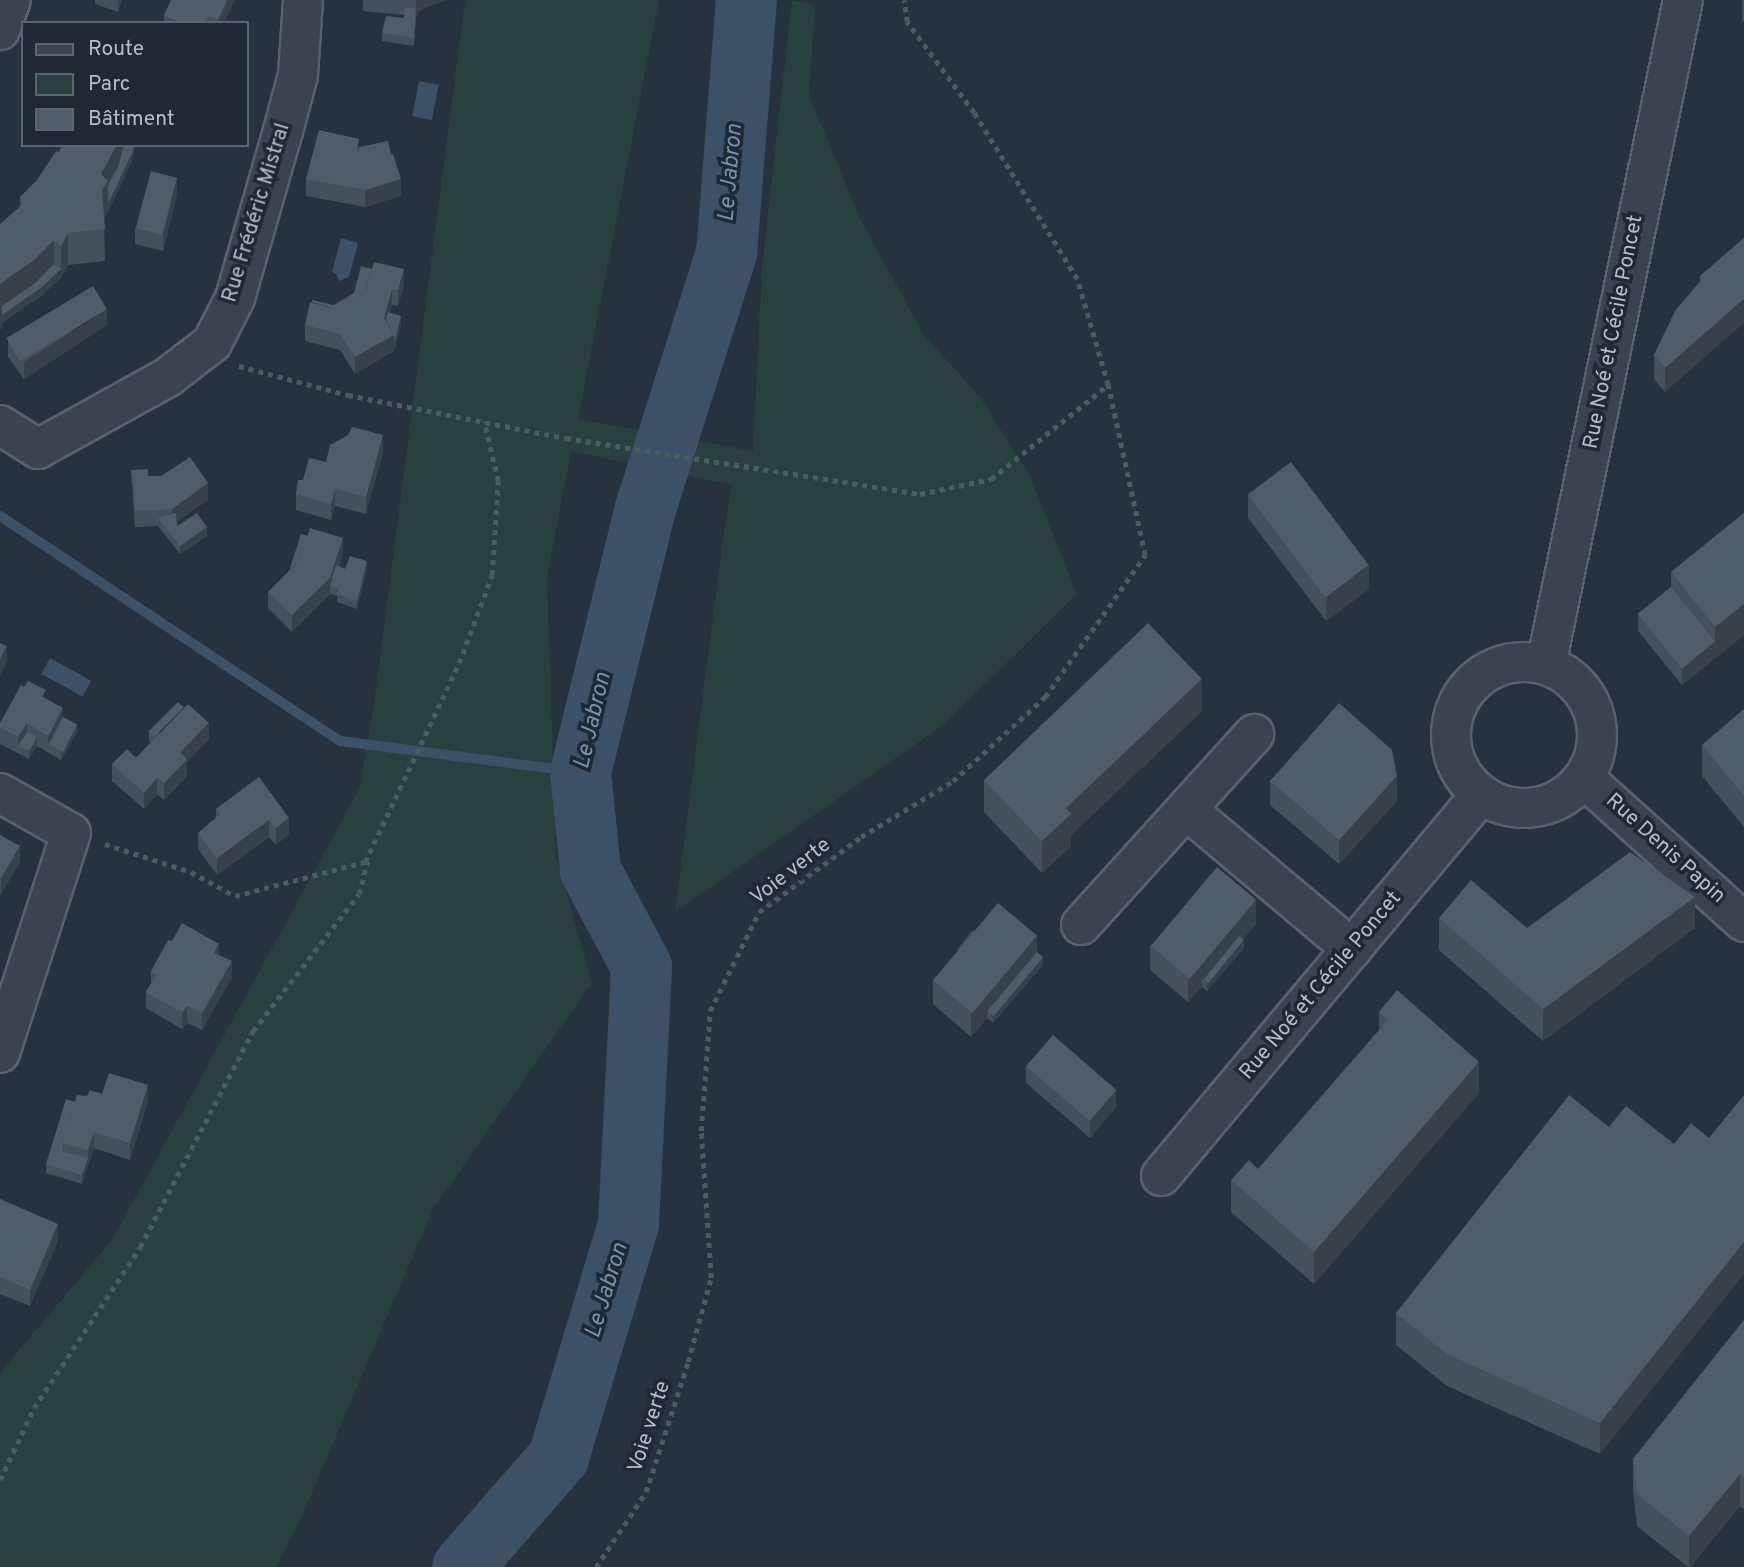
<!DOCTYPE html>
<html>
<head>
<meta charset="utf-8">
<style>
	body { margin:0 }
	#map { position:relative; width:1744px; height:1567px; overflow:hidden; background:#26323e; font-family:Overpass,sans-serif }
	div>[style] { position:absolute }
	.green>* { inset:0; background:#294040 }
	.water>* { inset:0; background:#3c5166; transform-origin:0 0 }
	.stream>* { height:10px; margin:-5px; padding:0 5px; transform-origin:5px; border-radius:5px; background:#3c5166 }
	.river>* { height:61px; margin:-30.5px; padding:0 30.5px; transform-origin:30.5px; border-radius:30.5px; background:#3c5166 }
	.path>* { height:4.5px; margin-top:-2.25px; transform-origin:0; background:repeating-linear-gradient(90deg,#485d5e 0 5px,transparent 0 10px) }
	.roads { filter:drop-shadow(2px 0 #58626c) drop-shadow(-2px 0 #58626c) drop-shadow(0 2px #58626c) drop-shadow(0 -2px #58626c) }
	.minor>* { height:38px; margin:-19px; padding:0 19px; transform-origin:19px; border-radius:19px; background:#3a444e }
	.minor>.ring { margin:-19px; padding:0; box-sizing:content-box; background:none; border:38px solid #3a444e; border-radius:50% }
	.wall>* { inset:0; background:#44505a; transform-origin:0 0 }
	.shaded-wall>* { inset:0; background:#37414a }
	.building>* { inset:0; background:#4f5d69; transform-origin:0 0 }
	span { translate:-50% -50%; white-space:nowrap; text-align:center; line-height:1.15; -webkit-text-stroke:7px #1f2933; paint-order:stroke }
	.street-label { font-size:21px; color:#b6bfc9 }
	.water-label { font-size:23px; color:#7892aa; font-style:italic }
	.legend { position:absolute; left:21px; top:21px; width:228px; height:126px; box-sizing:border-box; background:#1f2933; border:2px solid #5b656f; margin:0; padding:9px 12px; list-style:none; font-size:21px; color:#b6bfc9 }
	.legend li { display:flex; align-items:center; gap:14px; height:35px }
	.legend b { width:35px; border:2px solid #5b656f }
</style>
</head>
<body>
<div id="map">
	<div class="green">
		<div style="clip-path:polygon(465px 0,659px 0,578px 419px,753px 451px,762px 266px,792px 0,815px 5px,809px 95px,860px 218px,924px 335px,980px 397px,1030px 476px,1077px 594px,942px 726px,675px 912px,722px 546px,732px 485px,571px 451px,547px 577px,556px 856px,592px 983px,433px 1209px,299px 1523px,276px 1567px,0 1567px,0 1373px,112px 1240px,359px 789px,374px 704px)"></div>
	</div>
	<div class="water">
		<div style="left:419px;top:81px;width:20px;height:36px;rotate:11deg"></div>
		<div style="clip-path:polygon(341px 238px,358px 243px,349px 277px,339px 281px,336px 274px,332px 272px)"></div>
		<div style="left:50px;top:658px;width:47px;height:18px;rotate:29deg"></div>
	</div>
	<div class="stream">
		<div style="left:0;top:516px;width:408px;rotate:33.5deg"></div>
		<div style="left:340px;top:741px;width:242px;rotate:7.4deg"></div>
	</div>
	<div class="river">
		<div style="left:462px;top:1567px;width:146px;rotate:-48.9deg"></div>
		<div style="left:558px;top:1457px;width:243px;rotate:-73.3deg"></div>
		<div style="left:628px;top:1224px;width:258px;rotate:-87.1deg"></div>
		<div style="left:641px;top:966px;width:109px;rotate:-118deg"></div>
		<div style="left:590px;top:870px;width:99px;rotate:-95.8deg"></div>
		<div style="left:580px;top:772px;width:272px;rotate:-76.2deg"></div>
		<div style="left:645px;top:508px;width:268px;rotate:-72.4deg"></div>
		<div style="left:726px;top:253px;width:254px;rotate:-85.5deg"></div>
	</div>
	<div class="path">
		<div style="left:239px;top:366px;width:113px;rotate:14.9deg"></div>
		<div style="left:348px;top:395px;width:222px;rotate:11.2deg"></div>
		<div style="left:566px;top:438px;width:358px;rotate:9deg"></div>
		<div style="left:920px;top:494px;width:73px;rotate:-11.9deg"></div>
		<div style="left:991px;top:479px;width:150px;rotate:-38.8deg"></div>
		<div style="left:105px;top:844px;width:90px;rotate:18deg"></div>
		<div style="left:191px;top:872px;width:50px;rotate:28.6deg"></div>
		<div style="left:235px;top:896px;width:134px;rotate:-14.7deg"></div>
		<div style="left:365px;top:862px;width:220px;rotate:-64.7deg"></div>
		<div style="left:459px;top:663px;width:94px;rotate:-69.4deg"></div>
		<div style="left:492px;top:575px;width:94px;rotate:-86.3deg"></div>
		<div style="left:498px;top:481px;width:61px;rotate:-103.3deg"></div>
		<div style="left:0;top:1480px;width:80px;rotate:-64.7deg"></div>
		<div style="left:34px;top:1408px;width:193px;rotate:-56.6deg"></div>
		<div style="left:140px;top:1247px;width:244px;rotate:-62.4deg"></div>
		<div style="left:253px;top:1031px;width:173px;rotate:-52.3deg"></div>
		<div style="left:359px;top:894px;width:34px;rotate:-76deg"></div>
		<div style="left:596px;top:1567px;width:90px;rotate:-56.3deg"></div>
		<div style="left:646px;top:1492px;width:137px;rotate:-72.1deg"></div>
		<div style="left:688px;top:1362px;width:87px;rotate:-74.7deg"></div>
		<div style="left:711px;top:1278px;width:147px;rotate:-93.9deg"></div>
		<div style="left:701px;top:1131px;width:120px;rotate:-85.7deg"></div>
		<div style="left:710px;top:1011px;width:110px;rotate:-63.7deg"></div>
		<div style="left:759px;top:912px;width:127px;rotate:-36.3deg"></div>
		<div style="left:861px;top:837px;width:108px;rotate:-31.3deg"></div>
		<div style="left:953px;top:781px;width:125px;rotate:-42.4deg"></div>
		<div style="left:1045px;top:697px;width:174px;rotate:-54.8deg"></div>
		<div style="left:1145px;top:555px;width:174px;rotate:-102.3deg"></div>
		<div style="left:1108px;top:385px;width:110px;rotate:-106.3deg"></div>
		<div style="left:1077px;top:279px;width:195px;rotate:-121.8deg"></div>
		<div style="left:974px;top:113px;width:113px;rotate:-126.4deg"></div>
		<div style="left:907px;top:22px;width:22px;rotate:-98deg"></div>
	</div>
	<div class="roads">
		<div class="minor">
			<div style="left:0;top:30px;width:32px;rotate:-70deg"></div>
			<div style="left:0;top:425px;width:45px;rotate:32.3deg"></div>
			<div style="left:38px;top:449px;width:149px;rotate:-29deg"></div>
			<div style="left:168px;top:377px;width:56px;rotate:-37.7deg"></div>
			<div style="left:212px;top:343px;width:51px;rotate:-62.9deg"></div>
			<div style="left:235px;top:298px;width:174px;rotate:-74deg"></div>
			<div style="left:283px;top:131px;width:58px;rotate:-75deg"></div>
			<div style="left:298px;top:75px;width:75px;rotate:-86.2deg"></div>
			<div class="ring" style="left:1451px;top:662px;width:108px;height:108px"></div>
			<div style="left:1546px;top:665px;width:679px;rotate:-78.36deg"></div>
			<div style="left:1584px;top:778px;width:215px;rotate:42deg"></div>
			<div style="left:0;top:793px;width:81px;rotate:29.4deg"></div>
			<div style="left:71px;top:833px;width:231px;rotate:107.9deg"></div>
			<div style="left:1187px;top:810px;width:216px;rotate:40.1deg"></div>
			<div style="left:1081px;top:925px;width:258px;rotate:-47.8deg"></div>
			<div style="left:1161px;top:1176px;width:498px;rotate:-50deg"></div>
		</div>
	</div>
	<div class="wall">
		<div style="clip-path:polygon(95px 0,122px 0,118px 12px,95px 4px)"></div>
		<div style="clip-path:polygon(235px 0,224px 23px,164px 23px,164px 15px)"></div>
		<div style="clip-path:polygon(363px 0,445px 0,419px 11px,416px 17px,414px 46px,382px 41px,382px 33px,404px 18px,405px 15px,363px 11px)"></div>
		<div style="left:1742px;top:0;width:2px;height:21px"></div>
		<div style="clip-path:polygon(359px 147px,391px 154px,401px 196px,365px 207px,306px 196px,306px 179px)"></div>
		<div style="clip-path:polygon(132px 161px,108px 212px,104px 218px,105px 261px,68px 265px,61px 278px,41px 296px,2px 323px,2px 329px,0 329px,20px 207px,20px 197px)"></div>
		<div style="clip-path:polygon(177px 195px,163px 251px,135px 244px,135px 228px)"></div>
		<div style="clip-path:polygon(1744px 238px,1665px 392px,1654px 379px,1654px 355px,1700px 281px,1700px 276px)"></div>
		<div style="clip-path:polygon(404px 285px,398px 306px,392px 305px,390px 313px,401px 324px,394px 351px,355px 374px,340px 350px,305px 341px,305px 325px,334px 305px)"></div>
		<div style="clip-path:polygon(107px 325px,24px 379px,8px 357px,8px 341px)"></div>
		<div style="clip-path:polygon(348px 435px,383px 452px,366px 514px,335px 506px,331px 520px,296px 510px,296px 494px,303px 480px,326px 462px)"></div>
		<div style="clip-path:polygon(131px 470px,208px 500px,177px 521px,177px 526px,207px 536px,180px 554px,158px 526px,135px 527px)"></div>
		<div style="clip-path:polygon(1248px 494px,1369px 589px,1326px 621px,1248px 518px)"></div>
		<div style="clip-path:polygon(1744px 513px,1744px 635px,1682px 685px,1638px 631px,1638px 614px,1671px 587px,1671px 572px)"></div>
		<div style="clip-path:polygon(343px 554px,339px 566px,345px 569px,367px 570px,357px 609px,337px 602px,337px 596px,330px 594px,292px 632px,268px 608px,268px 592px,290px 570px,290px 568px)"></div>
		<div style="clip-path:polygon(46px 699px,77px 732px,61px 760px,37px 746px,29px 759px,0 744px,0 723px)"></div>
		<div style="clip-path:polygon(1744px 709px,1744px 827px,1702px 776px,1702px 745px)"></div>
		<div style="clip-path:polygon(1202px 711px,1071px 835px,1071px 846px,1042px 873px,984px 812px,984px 780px)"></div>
		<div style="clip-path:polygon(149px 732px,209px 739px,187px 762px,187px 776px,164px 800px,157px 794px,144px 809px,112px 781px,112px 764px,136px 758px,151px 742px,149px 741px)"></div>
		<div style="clip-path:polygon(259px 777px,289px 834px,276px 845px,269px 837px,217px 875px,198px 849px,198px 833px,216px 818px,216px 809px)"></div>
		<div style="clip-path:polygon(1270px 781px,1397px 801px,1339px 864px,1270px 805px)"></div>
		<div style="clip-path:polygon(0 835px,20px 863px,1px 894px,0 893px)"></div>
		<div style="clip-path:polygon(1439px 918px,1527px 928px,1695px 928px,1543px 1041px,1439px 950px)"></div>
		<div style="clip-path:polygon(1256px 924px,1243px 939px,1244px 948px,1207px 991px,1202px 987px,1188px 1002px,1150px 970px,1150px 945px)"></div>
		<div style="clip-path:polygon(1037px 952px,1043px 965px,993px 1023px,987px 1018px,971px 1037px,933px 1004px,933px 980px)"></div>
		<div style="clip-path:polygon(219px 955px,232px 977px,202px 1030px,187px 1023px,182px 1029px,146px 1008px,146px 992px,151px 983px,151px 971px)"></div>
		<div style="clip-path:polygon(1379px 1012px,1479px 1093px,1314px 1284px,1231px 1212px,1231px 1180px,1258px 1169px,1379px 1030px)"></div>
		<div style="clip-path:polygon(1026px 1066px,1116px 1107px,1090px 1138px,1026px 1083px)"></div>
		<div style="clip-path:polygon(102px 1094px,148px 1101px,130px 1160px,94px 1148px,82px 1184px,46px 1173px,46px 1164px,75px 1102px,87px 1096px)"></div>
		<div style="clip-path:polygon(1609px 1127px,1674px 1144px,1709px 1138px,1600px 1454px,1447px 1386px,1396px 1345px,1396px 1313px)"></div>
		<div style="clip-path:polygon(0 1199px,58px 1241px,30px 1306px,0 1294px)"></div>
		<div style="clip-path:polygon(1744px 1320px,1744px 1509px,1740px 1506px,1690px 1567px,1688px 1567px,1637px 1526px,1633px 1490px,1633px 1459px)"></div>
	</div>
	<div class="shaded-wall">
		<div style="clip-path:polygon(118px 0,122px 0,118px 12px)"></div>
		<div style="clip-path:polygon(227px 0,235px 0,224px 23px,218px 23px,218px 20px)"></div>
		<div style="clip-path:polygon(416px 0,445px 0,419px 11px,416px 17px,414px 46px)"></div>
		<div style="clip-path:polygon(117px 145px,136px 145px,132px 161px,108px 212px,102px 221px,101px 174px)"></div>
		<div style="clip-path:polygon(177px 178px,177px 195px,163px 251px,163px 235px)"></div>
		<div style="clip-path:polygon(401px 179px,401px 196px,365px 207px,365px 190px)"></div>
		<div style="clip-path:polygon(68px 233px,68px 265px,61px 278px,61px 246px)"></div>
		<div style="clip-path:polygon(54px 240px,54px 272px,61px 269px,61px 278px,41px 296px,2px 323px,2px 329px,0 329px,0 284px)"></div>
		<div style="clip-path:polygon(404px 269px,404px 285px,398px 306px,398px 290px)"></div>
		<div style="clip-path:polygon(392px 289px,392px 305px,386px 328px,384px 318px)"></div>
		<div style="clip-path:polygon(1744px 299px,1744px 323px,1665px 392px,1665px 368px)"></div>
		<div style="clip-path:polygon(107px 309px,107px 325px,24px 379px,24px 362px)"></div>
		<div style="clip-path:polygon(401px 316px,401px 324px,394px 351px,355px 374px,355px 357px)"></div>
		<div style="clip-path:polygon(383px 435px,383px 452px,366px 514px,366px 497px)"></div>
		<div style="clip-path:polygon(208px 483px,208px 500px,172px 525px,172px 509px)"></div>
		<div style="clip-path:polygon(335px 489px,335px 506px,331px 520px,331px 504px)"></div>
		<div style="clip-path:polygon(207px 527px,207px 536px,180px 554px,180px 546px)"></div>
		<div style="clip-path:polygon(343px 538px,343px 554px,333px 586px,330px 586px,330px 594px,292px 632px,292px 615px)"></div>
		<div style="clip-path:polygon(367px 561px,367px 570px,357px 609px,357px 601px)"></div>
		<div style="clip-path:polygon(1369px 565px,1369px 589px,1326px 621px,1326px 597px)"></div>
		<div style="clip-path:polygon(1744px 604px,1744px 635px,1682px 685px,1682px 669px,1715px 642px,1715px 627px)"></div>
		<div style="clip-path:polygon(7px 646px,7px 663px,0 676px,0 659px)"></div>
		<div style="clip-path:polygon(1202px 679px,1202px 711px,1071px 835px,1071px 846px,1042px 873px,1042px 841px,1066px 808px)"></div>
		<div style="clip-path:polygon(63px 708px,63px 725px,48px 744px,48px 736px)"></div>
		<div style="clip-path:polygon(27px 723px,27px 740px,18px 746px,18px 737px)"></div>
		<div style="clip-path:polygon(209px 723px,209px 739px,187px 762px,187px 776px,164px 800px,164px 783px,180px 752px)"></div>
		<div style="clip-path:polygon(77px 724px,77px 732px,61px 760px,61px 751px)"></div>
		<div style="clip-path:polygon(37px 737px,37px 746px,29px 759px,29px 751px)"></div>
		<div style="clip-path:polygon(1397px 776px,1397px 801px,1339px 864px,1339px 840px)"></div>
		<div style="clip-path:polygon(157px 778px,157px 794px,144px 809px,144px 793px)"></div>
		<div style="clip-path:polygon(289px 818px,289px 834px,276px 845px,276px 828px)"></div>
		<div style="clip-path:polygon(269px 820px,269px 837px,217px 875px,217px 858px)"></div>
		<div style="clip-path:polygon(20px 846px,20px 863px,1px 894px,1px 878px)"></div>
		<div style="clip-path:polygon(1695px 897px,1695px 928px,1543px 1041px,1543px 1009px)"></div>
		<div style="clip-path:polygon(1256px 900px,1256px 924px,1206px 982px,1202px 978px,1202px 987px,1188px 1002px,1188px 978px)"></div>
		<div style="clip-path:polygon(1037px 936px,1037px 961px,987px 1010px,987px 1018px,971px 1037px,971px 1013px)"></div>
		<div style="clip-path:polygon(1244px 940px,1244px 948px,1207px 991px,1207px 983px)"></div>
		<div style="clip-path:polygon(219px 944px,219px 960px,214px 953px)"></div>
		<div style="clip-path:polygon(1043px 957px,1043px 965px,993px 1023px,993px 1015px)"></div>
		<div style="clip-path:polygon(232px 961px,232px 977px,202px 1030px,202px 1013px)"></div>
		<div style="clip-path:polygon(187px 1006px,187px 1023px,182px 1029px,182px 1013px)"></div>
		<div style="clip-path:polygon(1479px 1062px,1479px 1093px,1314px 1284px,1314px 1252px)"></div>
		<div style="clip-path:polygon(148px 1085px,148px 1101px,130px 1160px,130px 1143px)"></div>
		<div style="clip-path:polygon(1116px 1090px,1116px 1107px,1090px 1138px,1090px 1121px)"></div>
		<div style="clip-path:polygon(94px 1132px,94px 1148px,82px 1184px,82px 1175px,88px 1158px,88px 1150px)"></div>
		<div style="clip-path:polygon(58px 1224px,58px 1241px,30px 1306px,30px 1290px)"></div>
		<div style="clip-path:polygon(1744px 1242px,1744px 1274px,1600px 1454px,1600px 1423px)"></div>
		<div style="clip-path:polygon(1740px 1474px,1740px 1506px,1689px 1567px,1689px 1536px)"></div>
	</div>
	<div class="building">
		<div style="clip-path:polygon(171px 0,227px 0,218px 20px,209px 16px,205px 23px,180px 23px,164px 15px)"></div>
		<div style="clip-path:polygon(405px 8px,416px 8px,414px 38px,382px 33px,386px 16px,404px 18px)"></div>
		<div style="clip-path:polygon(319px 130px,359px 139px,357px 152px,374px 147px,377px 157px,393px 154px,401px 179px,365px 190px,306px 179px)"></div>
		<div style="clip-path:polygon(388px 141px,391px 154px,377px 157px,374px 147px,359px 151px,359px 147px)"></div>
		<div style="clip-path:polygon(62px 145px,117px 145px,101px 174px,108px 181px,102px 190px,105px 229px,68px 233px,61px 246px,54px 240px,34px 260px,0 284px,0 224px,23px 204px,20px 197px,37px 180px,56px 151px,59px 152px)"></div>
		<div style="clip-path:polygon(124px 145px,134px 145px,132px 153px,108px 204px,108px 185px,118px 167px)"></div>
		<div style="left:151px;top:171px;width:27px;height:59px;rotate:15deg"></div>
		<div style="clip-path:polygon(1744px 238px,1744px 299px,1665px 368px,1654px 355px,1675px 311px,1702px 279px,1700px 276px)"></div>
		<div style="clip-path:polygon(374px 262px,404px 269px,398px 290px,392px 289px,384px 318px,394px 335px,355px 357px,340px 334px,305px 325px,310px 302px,339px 310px,365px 292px)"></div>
		<div style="clip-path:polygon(54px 264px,61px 269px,41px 288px,2px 315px,2px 306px,34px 284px)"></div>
		<div style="clip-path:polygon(361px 266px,372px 269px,365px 292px,339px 310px,312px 302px,312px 300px,334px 305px,354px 293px)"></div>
		<div style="left:93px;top:286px;width:27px;height:101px;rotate:59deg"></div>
		<div style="clip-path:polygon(388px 312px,401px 316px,394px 343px,394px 335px,386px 320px)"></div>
		<div style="clip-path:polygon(352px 427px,383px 435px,366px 497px,335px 489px,331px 504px,296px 494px,298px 480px,303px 480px,309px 458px,326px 462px,330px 445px,348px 435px)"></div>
		<div style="clip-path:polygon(190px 457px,208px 483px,172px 509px,135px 511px,133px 476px,161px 476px)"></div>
		<div style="left:1291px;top:462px;width:129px;height:54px;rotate:53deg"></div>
		<div style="clip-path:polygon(148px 469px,148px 476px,133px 476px,133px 485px,131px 470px)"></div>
		<div style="clip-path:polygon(176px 513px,177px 526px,197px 513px,207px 527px,180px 546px,158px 518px)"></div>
		<div style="clip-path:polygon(1744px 513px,1744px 604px,1715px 627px,1671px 572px)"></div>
		<div style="clip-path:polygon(310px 528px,343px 538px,330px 578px,292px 615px,268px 592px,299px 561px)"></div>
		<div style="clip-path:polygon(301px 534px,308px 536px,299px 561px,292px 568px,290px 568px)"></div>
		<div style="clip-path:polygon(350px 556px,367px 561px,357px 601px,337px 594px,339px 588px,330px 586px,336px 565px,345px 569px)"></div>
		<div style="left:1671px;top:587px;width:70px;height:43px;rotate:51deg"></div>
		<div style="clip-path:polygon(1148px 623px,1202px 679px,1066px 808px,1071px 814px,1042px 841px,984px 780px)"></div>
		<div style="clip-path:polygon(0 643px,7px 646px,0 659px)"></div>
		<div style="clip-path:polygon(28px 681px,46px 690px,42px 697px,24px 687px)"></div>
		<div style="clip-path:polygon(21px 685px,63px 708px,48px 736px,27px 723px,18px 737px,0 727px,0 723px)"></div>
		<div style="left:178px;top:702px;width:8px;height:42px;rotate:45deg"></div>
		<div style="clip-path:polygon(1339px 703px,1392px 750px,1397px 776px,1339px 840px,1270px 781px)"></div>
		<div style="clip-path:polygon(188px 704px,209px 723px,180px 752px,187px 760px,164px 783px,157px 778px,144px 793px,112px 764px,127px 749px,136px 758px)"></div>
		<div style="clip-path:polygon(1744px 709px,1744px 796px,1702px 745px)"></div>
		<div style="left:63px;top:717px;width:16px;height:31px;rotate:27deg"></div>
		<div style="clip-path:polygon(27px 732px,37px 737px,29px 751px,18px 746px)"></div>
		<div style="clip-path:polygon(259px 777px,289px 818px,276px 828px,269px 820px,217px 858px,198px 833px,220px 814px,216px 809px)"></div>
		<div style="clip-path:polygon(0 835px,20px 846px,1px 878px,0 877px)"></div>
		<div style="clip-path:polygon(1630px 852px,1695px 897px,1543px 1009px,1439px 918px,1471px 880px,1527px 928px)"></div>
		<div style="left:1217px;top:867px;width:51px;height:103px;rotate:40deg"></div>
		<div style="left:998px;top:903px;width:51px;height:101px;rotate:40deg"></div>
		<div style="clip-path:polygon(182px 923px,219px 944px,214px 953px,232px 961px,202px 1013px,187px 1006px,182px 1013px,146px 992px,156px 975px,151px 971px,168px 940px,172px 941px)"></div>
		<div style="clip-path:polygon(973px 930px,974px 931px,957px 951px,957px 950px)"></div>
		<div style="left:1239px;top:936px;width:6px;height:56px;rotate:39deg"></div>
		<div style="left:1037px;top:952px;width:8px;height:77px;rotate:40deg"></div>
		<div style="clip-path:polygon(1397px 990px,1479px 1062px,1314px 1252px,1231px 1180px,1249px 1160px,1258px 1169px,1388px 1020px,1379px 1012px)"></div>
		<div style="left:1053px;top:1035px;width:84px;height:41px;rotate:41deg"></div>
		<div style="clip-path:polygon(109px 1073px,148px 1085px,130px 1143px,94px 1132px,88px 1150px,62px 1143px,77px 1095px,87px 1096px,90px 1090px,102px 1094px)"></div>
		<div style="clip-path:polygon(1569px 1095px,1609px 1127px,1626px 1106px,1674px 1144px,1691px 1123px,1709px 1138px,1744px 1095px,1744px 1242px,1600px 1423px,1447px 1354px,1396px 1313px)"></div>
		<div style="clip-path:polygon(66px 1099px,75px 1102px,62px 1143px,62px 1151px,88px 1158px,82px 1175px,46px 1164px)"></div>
		<div style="clip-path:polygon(0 1199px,58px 1224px,30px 1290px,0 1277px)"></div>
		<div style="clip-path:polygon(1744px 1320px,1744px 1477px,1740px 1474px,1689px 1536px,1637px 1494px,1633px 1459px)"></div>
	</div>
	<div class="street-label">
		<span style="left:257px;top:213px;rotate:-73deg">Rue Frédéric Mistral</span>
		<span style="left:1614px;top:332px;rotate:-79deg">Rue Noé et Cécile Poncet</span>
		<span style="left:1665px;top:849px;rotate:42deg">Rue Denis Papin</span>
		<span style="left:791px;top:872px;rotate:-38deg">Voie verte</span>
		<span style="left:1321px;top:986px;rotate:-50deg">Rue Noé et Cécile Poncet</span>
		<span style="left:650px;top:1427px;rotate:-72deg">Voie verte</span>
	</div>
	<div class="water-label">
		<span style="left:732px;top:173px;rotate:-85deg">Le Jabron</span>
		<span style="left:594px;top:721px;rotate:-77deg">Le Jabron</span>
		<span style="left:608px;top:1291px;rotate:-73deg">Le Jabron</span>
	</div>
	<ul class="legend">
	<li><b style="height:9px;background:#3a444e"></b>Route</li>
	<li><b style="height:19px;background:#294040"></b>Parc</li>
	<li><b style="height:19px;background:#4f5d69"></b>Bâtiment</li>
	</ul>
</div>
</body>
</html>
